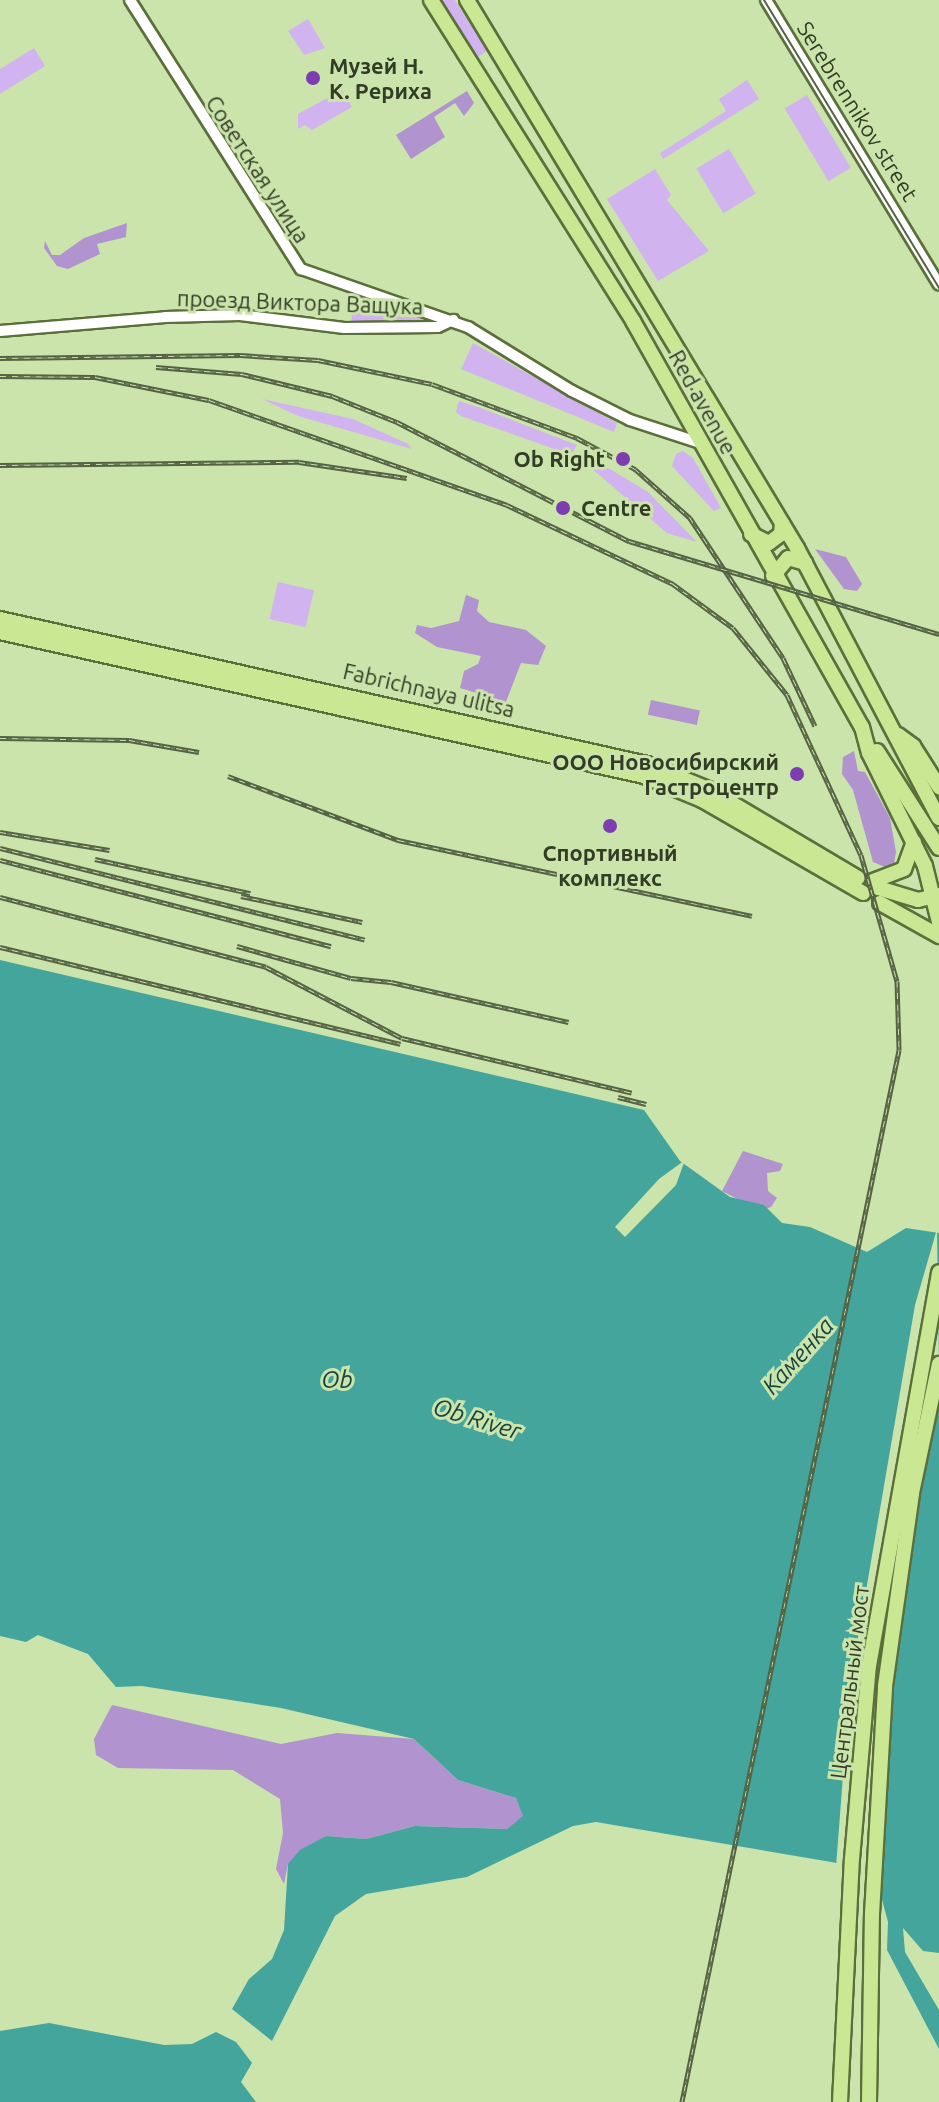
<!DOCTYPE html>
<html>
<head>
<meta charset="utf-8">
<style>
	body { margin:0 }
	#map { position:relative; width:939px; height:2102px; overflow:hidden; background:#cbe4ab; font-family:Ubuntu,sans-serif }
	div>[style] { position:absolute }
	.green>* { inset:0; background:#d1b3f0; transform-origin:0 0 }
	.forest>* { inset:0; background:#b093cf; transform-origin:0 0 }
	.water>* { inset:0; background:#44a59c }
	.pier>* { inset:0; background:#cbe4ab }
	.roads { filter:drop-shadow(2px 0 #5b6f3b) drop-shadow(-2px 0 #5b6f3b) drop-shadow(0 2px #5b6f3b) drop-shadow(0 -2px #5b6f3b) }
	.tertiary>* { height:10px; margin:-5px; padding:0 5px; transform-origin:5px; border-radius:5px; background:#fff }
	.primary>* { height:14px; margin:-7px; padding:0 7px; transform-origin:7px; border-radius:7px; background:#cae894 }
	.tram>* { height:2px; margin:-1px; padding:0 1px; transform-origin:1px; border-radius:1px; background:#556244 }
	.rail>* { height:5px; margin-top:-2.5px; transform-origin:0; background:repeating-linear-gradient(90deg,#cbe4ab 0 6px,#556244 0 12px); box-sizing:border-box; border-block:2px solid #556244 }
	.dots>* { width:22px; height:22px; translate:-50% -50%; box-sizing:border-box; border:4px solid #cbe4ab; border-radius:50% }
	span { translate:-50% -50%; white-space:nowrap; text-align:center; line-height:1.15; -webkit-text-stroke:6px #cbe4ab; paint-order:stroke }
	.poi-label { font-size:22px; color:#333d26; font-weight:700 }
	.left { translate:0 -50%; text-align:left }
	.right { translate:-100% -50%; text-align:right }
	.street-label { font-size:22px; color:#333d26 }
	.water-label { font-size:24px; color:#194541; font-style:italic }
</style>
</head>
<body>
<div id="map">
	<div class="green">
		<div style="clip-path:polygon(436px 0,455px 0,487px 51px,473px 60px)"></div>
		<div style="clip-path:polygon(308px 19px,325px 48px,304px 55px,288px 31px)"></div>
		<div style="clip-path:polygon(34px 48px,45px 66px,0 94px,0 69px)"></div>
		<div style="clip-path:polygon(747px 80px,759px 99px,663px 159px,660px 153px,726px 111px,719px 99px)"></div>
		<div style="clip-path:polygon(342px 90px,352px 107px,312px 130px,305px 125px,298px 129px,298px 114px)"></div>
		<div style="left:807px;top:95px;width:85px;height:26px;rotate:59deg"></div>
		<div style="left:729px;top:149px;width:52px;height:38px;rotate:59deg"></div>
		<div style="clip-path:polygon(655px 169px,671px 195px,667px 200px,709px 251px,658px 281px,607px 199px)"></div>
		<div style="clip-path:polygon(354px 295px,432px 317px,431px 323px,351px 324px)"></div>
		<div style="clip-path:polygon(473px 343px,617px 423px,614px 432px,461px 369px)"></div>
		<div style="clip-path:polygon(262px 399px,353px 419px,408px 444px,412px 449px,298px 416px)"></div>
		<div style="clip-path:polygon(459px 401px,481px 408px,577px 445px,573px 452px,560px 451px,461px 416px,456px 412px)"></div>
		<div style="clip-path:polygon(683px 451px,693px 458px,721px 508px,714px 511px,672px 466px,676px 454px)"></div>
		<div style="clip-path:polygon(584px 462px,600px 463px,648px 492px,697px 542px,667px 533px)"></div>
		<div style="left:278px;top:582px;width:37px;height:38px;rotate:13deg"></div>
	</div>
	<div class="forest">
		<div style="clip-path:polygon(467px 91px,474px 103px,464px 116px,455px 103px,434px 117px,445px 137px,411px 159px,396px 135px)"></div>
		<div style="clip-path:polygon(127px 223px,126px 237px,97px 244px,100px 254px,68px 269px,57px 266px,44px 248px,45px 241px,52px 255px,60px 255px,84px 238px)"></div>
		<div style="clip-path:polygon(815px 549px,846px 557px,862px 584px,857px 591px,844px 589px)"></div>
		<div style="clip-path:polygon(466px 595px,479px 600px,477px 611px,489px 622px,526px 630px,546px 646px,538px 665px,521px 663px,502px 712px,488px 707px,487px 696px,460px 688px,464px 671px,478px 664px,481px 656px,437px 647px,415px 633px,417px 625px,431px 628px,459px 621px)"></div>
		<div style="left:651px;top:700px;width:50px;height:15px;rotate:12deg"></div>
		<div style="clip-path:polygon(854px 751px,858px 771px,865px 772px,890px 818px,896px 852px,894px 864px,887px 868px,873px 862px,853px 790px,842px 774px,843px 757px)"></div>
		<div style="clip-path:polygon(743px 1151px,783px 1164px,780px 1171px,767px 1173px,768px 1191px,777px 1198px,771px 1207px,761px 1211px,722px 1191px)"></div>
		<div style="clip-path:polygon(112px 1705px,281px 1744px,337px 1733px,414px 1739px,458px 1780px,516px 1798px,524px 1817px,507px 1829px,415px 1826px,366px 1839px,326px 1836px,288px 1864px,284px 1884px,276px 1869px,283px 1833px,280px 1799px,233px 1770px,118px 1768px,96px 1755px,94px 1739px)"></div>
	</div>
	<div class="water">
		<div style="clip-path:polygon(0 960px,644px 1110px,680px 1161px,730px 1197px,764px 1205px,782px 1223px,810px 1227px,867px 1252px,906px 1228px,939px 1233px,939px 1953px,923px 1951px,903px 1928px,905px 1952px,939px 2010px,939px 2049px,887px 1950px,888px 1922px,877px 1881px,837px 1863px,596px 1822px,573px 1826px,467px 1877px,366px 1894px,335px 1916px,272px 2041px,232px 2009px,249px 1979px,272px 1959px,284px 1930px,288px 1864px,300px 1850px,326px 1836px,366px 1839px,415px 1826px,507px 1829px,523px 1816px,516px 1798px,458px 1780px,414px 1739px,281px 1708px,142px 1686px,116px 1687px,88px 1654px,38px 1635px,26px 1642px,0 1636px)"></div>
		<div style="clip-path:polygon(49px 2023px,164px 2045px,192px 2044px,216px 2032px,236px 2042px,252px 2063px,241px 2082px,256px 2102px,0 2102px,0 2031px)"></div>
	</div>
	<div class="pier">
		<div style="clip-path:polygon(685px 1160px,676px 1185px,625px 1237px,615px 1227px,659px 1179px)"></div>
		<div style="clip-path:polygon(937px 1229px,939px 1364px,885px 1686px,873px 1883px,836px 1867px,850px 1684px,915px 1305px)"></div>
	</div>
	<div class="roads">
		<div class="tertiary">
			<div style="left:130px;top:0;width:319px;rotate:57.6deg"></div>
			<div style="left:301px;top:269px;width:177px;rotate:19.2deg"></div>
			<div style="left:468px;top:327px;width:122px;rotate:31.6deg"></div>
			<div style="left:572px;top:391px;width:65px;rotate:26.6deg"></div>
			<div style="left:630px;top:420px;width:77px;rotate:18.2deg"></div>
			<div style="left:766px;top:0;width:333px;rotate:58.7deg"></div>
			<div style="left:0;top:331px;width:166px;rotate:-4.8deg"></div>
			<div style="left:165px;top:317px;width:75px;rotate:-1.5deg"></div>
			<div style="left:240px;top:315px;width:105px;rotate:7.1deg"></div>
			<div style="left:344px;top:328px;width:94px;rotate:-0.6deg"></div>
			<div style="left:438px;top:327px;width:17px;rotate:-25deg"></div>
		</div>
		<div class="primary">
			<div style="left:431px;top:0;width:379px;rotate:57.8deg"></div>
			<div style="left:633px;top:321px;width:466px;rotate:60.6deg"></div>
			<div style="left:862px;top:727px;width:27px;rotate:75deg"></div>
			<div style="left:869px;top:753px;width:126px;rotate:63.6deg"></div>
			<div style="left:925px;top:866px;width:58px;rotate:76deg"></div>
			<div style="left:467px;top:0;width:640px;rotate:58.94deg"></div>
			<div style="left:797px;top:548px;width:305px;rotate:62.3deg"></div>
			<div style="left:751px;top:534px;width:20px;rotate:27deg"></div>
			<div style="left:769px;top:543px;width:15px;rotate:-37deg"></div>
			<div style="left:781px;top:534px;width:11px;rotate:-85deg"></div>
			<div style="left:773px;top:576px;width:23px;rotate:-50deg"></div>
			<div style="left:788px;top:558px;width:18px;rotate:16deg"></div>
			<div style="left:0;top:619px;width:663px;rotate:12.63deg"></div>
			<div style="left:647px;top:764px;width:66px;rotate:22.3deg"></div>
			<div style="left:708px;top:789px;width:174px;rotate:30.7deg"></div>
			<div style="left:0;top:632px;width:660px;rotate:12.6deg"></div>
			<div style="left:644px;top:776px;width:63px;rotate:22.5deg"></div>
			<div style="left:702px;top:800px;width:186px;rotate:30deg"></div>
			<div style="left:898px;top:735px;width:19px;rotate:36deg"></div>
			<div style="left:913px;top:746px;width:49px;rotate:57.6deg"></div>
			<div style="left:877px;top:751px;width:115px;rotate:57.4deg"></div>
			<div style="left:873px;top:881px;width:33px;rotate:-21deg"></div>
			<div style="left:904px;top:869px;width:29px;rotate:-70deg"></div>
			<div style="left:875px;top:887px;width:45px;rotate:16.8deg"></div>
			<div style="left:918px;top:900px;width:22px;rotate:-13deg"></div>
			<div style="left:880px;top:903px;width:68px;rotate:29.2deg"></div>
			<div style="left:840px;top:2102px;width:243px;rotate:-87.2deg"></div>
			<div style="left:852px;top:1859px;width:194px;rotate:-85deg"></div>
			<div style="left:869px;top:1666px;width:400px;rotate:-79.9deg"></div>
			<div style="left:869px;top:2102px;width:188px;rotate:-89.1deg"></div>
			<div style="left:872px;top:1914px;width:228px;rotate:-86.7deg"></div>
			<div style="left:885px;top:1686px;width:195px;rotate:-82deg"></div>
			<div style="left:912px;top:1493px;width:132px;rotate:-78.2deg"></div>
		</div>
	</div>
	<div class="tram">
		<div style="left:764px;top:0;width:337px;rotate:58.7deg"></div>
	</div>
	<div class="rail">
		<div style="left:0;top:358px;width:240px;rotate:-0.7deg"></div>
		<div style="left:240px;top:355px;width:78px;rotate:3.7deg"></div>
		<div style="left:318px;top:360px;width:116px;rotate:11.9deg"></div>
		<div style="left:432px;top:384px;width:155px;rotate:20.4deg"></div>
		<div style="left:577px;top:438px;width:66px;rotate:28.1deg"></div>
		<div style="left:635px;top:469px;width:74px;rotate:41.7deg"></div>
		<div style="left:690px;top:518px;width:168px;rotate:56.4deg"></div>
		<div style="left:783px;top:658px;width:75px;rotate:64.8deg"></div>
		<div style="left:156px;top:367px;width:86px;rotate:4.7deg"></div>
		<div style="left:242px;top:374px;width:93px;rotate:13.7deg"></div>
		<div style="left:332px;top:396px;width:70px;rotate:21.8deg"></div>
		<div style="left:397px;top:422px;width:261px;rotate:27.2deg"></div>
		<div style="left:629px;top:541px;width:324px;rotate:16.7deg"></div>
		<div style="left:0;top:376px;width:95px;rotate:0.6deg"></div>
		<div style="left:95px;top:377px;width:116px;rotate:11.4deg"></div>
		<div style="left:209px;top:400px;width:316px;rotate:19.4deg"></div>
		<div style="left:507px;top:505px;width:184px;rotate:25.4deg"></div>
		<div style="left:673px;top:584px;width:74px;rotate:36.3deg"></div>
		<div style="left:733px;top:628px;width:86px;rotate:51.1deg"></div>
		<div style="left:787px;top:695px;width:176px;rotate:65.2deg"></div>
		<div style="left:861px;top:855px;width:131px;rotate:74.1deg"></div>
		<div style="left:897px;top:981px;width:69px;rotate:88.3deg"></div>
		<div style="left:899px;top:1050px;width:1074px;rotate:101.66deg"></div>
		<div style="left:0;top:465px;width:299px;rotate:-0.6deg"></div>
		<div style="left:299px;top:462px;width:109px;rotate:8.4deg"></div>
		<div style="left:0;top:738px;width:129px;rotate:0.9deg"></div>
		<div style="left:129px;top:740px;width:71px;rotate:9.7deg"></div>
		<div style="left:228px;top:776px;width:182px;rotate:20.6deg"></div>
		<div style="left:398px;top:840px;width:362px;rotate:12.1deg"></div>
		<div style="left:0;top:832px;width:111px;rotate:9.3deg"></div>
		<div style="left:0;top:848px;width:376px;rotate:14.1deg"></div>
		<div style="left:95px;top:859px;width:159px;rotate:12.4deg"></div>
		<div style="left:0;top:860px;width:342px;rotate:14.6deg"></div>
		<div style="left:241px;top:896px;width:124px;rotate:12.1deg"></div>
		<div style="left:0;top:897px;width:275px;rotate:14.7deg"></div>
		<div style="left:266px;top:967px;width:153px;rotate:27.6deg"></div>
		<div style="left:402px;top:1038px;width:236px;rotate:13.4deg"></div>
		<div style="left:237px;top:946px;width:118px;rotate:15.7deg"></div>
		<div style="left:351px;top:978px;width:40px;rotate:5.7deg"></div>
		<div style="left:391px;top:982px;width:182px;rotate:12.7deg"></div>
		<div style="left:0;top:947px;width:412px;rotate:13.6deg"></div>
		<div style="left:618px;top:1097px;width:29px;rotate:14deg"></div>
	</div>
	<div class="dots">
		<div style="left:313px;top:78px;background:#7d3cb0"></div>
		<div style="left:623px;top:459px;background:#7d3cb0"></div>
		<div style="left:563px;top:508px;background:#7d3cb0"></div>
		<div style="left:797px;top:774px;background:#7d3cb0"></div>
		<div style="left:610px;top:826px;background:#7d3cb0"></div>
	</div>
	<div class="poi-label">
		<span class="left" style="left:329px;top:78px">Музей Н.<br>К. Рериха</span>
		<span class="right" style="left:605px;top:459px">Ob Right</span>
		<span class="left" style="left:581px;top:508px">Centre</span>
		<span class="right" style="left:779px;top:774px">ООО Новосибирский<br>Гастроцентр</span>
		<span style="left:610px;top:865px">Спортивный<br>комплекс</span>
	</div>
	<div class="street-label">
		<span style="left:858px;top:111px;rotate:58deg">Serebrennikov street</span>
		<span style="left:258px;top:169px;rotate:57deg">Советская улица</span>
		<span style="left:300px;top:302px;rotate:2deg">проезд Виктора Ващука</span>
		<span style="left:703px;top:402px;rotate:61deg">Red avenue</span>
		<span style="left:429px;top:690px;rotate:13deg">Fabrichnaya ulitsa</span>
		<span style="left:849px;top:1682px;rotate:-83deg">Центральный мост</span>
	</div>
	<div class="water-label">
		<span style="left:798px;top:1356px;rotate:-48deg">Каменка</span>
		<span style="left:337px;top:1380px">Ob</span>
		<span style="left:477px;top:1419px;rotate:17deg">Ob River</span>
	</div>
</div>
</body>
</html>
